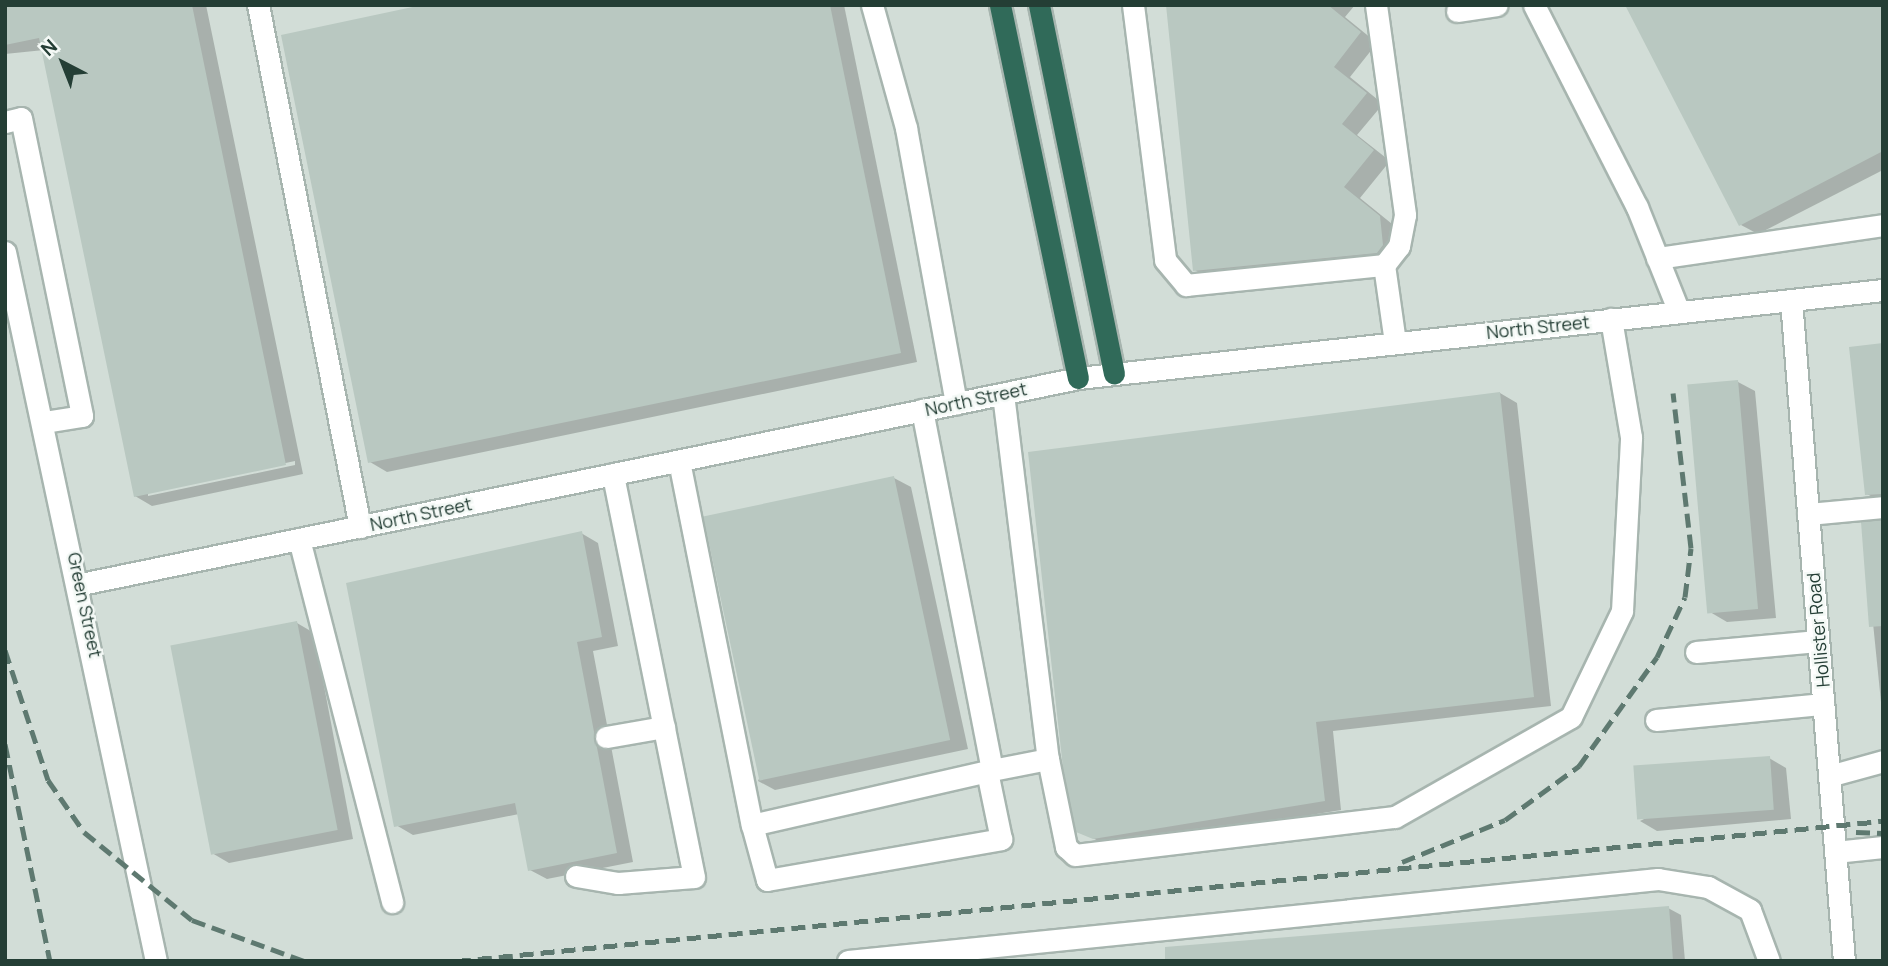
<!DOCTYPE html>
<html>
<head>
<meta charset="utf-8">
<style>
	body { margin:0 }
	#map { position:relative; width:1888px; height:966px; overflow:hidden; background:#e4ede8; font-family:Manrope,sans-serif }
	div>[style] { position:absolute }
	.built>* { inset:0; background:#d2ddd7; transform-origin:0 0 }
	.shadow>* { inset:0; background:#0003 }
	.building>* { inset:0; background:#b9c8c1; transform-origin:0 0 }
	.roads { filter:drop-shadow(2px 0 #a7b5af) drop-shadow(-2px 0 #a7b5af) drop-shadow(0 2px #a7b5af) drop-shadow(0 -2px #a7b5af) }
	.minor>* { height:21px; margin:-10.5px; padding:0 10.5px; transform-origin:10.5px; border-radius:10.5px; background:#fff }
	.highway>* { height:21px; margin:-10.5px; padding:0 10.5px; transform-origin:10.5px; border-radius:10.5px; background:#306a59 }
	.rail>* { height:5px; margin-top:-2.5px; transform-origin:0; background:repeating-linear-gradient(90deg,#5e7970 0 14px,transparent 0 21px) }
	span { translate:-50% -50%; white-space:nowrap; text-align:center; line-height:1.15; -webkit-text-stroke:5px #f4f9f6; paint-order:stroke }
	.street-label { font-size:18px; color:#243e35 }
	.frame { position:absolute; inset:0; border:7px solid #243e35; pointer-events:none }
	.north { position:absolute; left:28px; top:28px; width:70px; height:70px; -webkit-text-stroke:5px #f4f9f6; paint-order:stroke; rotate:318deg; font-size:19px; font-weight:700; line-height:28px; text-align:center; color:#243e35 }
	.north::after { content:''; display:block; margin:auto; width:24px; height:32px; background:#243e35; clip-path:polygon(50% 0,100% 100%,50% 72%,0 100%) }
</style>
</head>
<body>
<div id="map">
	<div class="built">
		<div style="left:5px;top:5px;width:1878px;height:956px"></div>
	</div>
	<div class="shadow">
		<div style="clip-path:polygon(evenodd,5px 5px,206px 5px,303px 474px,152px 506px,135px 496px,44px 50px,5px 54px,5px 5px,295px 461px,295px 465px,148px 496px,148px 492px,295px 461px)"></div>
		<div style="clip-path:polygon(431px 5px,844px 5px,917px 362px,387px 472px,370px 462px)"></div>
		<div style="clip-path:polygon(1168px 5px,1355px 5px,1345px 17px,1377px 43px,1350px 77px,1383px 104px,1357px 135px,1390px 161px,1360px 198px,1397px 228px,1399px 255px,1212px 280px,1195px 270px)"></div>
		<div style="clip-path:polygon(1883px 5px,1883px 170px,1758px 234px,1741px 225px)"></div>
		<div style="clip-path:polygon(1883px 345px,1883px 503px,1867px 494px)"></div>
		<div style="clip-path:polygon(1738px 382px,1755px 391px,1776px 618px,1727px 622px,1710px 612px)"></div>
		<div style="clip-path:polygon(1500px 393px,1517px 403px,1551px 706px,1333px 731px,1341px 810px,1111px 848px,1078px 830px)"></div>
		<div style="clip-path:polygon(894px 478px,911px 487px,968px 749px,775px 790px,758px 781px)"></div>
		<div style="clip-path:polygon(1883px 521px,1883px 722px,1863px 524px)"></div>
		<div style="clip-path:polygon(581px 533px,598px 543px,618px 646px,593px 651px,633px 862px,547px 879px,530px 870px,519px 814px,413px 835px,396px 825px)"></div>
		<div style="clip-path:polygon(297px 623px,314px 633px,353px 839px,229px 863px,212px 853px)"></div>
		<div style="clip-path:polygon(1769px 758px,1786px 768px,1791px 819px,1657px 831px,1640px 821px)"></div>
		<div style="clip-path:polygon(1668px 908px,1681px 915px,1685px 961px,1168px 961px)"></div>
	</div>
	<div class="building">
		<div style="clip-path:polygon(5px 5px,192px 5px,286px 465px,134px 497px,39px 38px,5px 45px)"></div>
		<div style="clip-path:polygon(422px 5px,830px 5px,901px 353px,368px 463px,281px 35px)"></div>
		<div style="clip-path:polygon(1166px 5px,1328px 5px,1361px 32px,1334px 67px,1367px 93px,1342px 124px,1374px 150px,1344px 187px,1380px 216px,1383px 245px,1377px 253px,1193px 271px)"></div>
		<div style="clip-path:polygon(1625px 5px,1883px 5px,1883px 151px,1739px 226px)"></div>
		<div style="clip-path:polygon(1883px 343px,1883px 494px,1865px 495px,1849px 347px)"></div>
		<div style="left:1738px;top:380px;width:230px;height:51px;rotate:85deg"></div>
		<div style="clip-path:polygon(1500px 392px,1534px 697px,1316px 722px,1325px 801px,1093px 839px,1076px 832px,1063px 768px,1028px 452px)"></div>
		<div style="left:894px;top:476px;width:270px;height:195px;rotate:78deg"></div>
		<div style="clip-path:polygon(1883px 520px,1883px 626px,1869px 627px,1861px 522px)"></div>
		<div style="clip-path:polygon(582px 531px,602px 637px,577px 642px,617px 853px,528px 871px,515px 803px,394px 827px,346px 583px)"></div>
		<div style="left:297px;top:621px;width:213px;height:129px;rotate:79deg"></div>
		<div style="left:1770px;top:756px;width:54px;height:137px;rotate:86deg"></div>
		<div style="clip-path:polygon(1669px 906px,1673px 961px,1165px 961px,1165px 947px)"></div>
	</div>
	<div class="roads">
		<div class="minor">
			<div style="left:258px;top:5px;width:532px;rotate:78.94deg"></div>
			<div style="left:872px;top:5px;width:128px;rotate:74.5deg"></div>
			<div style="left:906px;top:128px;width:280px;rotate:79.7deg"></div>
			<div style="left:1133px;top:5px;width:257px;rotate:82.8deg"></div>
			<div style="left:1165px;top:260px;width:33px;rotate:50deg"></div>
			<div style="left:1186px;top:285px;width:199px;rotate:-5.8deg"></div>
			<div style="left:1376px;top:5px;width:212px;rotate:82.1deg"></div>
			<div style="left:1405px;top:215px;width:32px;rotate:101deg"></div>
			<div style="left:1399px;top:246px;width:24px;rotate:128deg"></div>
			<div style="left:1384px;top:265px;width:78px;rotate:81.9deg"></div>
			<div style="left:1534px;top:5px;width:227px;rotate:63deg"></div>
			<div style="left:1637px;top:207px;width:113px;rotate:68.2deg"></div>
			<div style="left:1457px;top:11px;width:40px;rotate:-8.5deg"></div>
			<div style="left:5px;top:122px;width:16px;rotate:-14deg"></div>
			<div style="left:21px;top:118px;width:304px;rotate:78.4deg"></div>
			<div style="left:82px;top:416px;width:39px;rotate:171deg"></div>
			<div style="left:5px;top:252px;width:725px;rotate:77.98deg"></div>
			<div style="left:1657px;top:258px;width:228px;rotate:-8.3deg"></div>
			<div style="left:1791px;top:300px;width:663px;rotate:85.42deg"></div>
			<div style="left:1003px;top:394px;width:368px;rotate:83deg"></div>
			<div style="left:1048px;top:759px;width:90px;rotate:78.4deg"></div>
			<div style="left:1066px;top:847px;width:12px;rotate:42deg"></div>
			<div style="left:1075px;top:855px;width:322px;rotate:-6.8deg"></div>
			<div style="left:1395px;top:817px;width:202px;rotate:-29.6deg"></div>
			<div style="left:1571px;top:717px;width:118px;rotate:-64.3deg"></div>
			<div style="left:1622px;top:611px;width:174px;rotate:-87deg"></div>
			<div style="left:1631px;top:437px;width:120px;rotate:-99.6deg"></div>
			<div style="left:679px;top:461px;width:371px;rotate:78.7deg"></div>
			<div style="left:752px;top:825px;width:246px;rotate:-12.9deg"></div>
			<div style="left:992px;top:770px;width:367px;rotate:-101deg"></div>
			<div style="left:1808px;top:514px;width:75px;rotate:-5.3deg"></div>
			<div style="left:299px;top:539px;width:375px;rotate:75.6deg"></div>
			<div style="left:81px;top:584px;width:1018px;rotate:-11.67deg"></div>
			<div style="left:1078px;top:378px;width:810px;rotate:-6.24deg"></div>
			<div style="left:1696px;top:652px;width:122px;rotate:-5.2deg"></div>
			<div style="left:1656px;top:720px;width:168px;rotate:-5.5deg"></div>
			<div style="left:606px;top:737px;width:59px;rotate:-9.8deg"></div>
			<div style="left:992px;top:770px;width:57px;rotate:-11.1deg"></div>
			<div style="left:1829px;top:776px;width:56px;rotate:-15.5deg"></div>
			<div style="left:752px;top:825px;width:57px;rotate:74.7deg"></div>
			<div style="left:767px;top:880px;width:238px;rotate:-9.9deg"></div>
			<div style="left:1001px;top:839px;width:64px;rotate:-101.7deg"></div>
			<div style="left:1835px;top:852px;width:48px;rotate:-5.9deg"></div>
			<div style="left:576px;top:876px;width:43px;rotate:9.5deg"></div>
			<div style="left:618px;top:883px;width:76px;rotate:-4.5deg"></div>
			<div style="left:694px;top:877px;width:411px;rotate:-101.4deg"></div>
			<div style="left:848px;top:961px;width:814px;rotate:-5.78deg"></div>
			<div style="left:1658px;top:879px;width:51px;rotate:9.1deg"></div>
			<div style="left:1708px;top:887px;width:48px;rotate:28.7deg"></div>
			<div style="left:1750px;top:910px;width:54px;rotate:69.6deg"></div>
		</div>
		<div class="highway">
			<div style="left:1000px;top:5px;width:381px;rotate:78.2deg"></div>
			<div style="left:1039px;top:5px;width:376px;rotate:78.5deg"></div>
		</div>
	</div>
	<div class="rail">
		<div style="left:5px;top:650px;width:137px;rotate:71.7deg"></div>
		<div style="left:48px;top:780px;width:63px;rotate:55.3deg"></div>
		<div style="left:84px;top:832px;width:139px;rotate:39.2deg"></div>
		<div style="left:192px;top:920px;width:119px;rotate:20.1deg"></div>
		<div style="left:5px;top:744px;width:222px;rotate:78.3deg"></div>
		<div style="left:1856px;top:832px;width:27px;rotate:2deg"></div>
		<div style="left:1402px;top:862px;width:111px;rotate:-22.2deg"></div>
		<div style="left:1505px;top:820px;width:92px;rotate:-36.1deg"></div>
		<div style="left:1579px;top:766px;width:134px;rotate:-54.4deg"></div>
		<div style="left:1657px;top:657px;width:66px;rotate:-65deg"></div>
		<div style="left:1685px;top:597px;width:49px;rotate:-83deg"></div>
		<div style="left:1691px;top:548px;width:156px;rotate:-96.6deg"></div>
		<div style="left:457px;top:961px;width:1433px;rotate:-5.61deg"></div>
	</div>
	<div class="street-label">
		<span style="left:1538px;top:327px;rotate:-6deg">North Street</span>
		<span style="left:976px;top:399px;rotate:-12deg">North Street</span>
		<span style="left:421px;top:514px;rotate:-12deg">North Street</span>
		<span style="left:85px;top:605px;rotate:78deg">Green Street</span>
		<span style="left:1818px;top:630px;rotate:-95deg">Hollister Road</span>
	</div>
	<div class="frame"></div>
	<div class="north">N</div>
</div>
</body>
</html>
